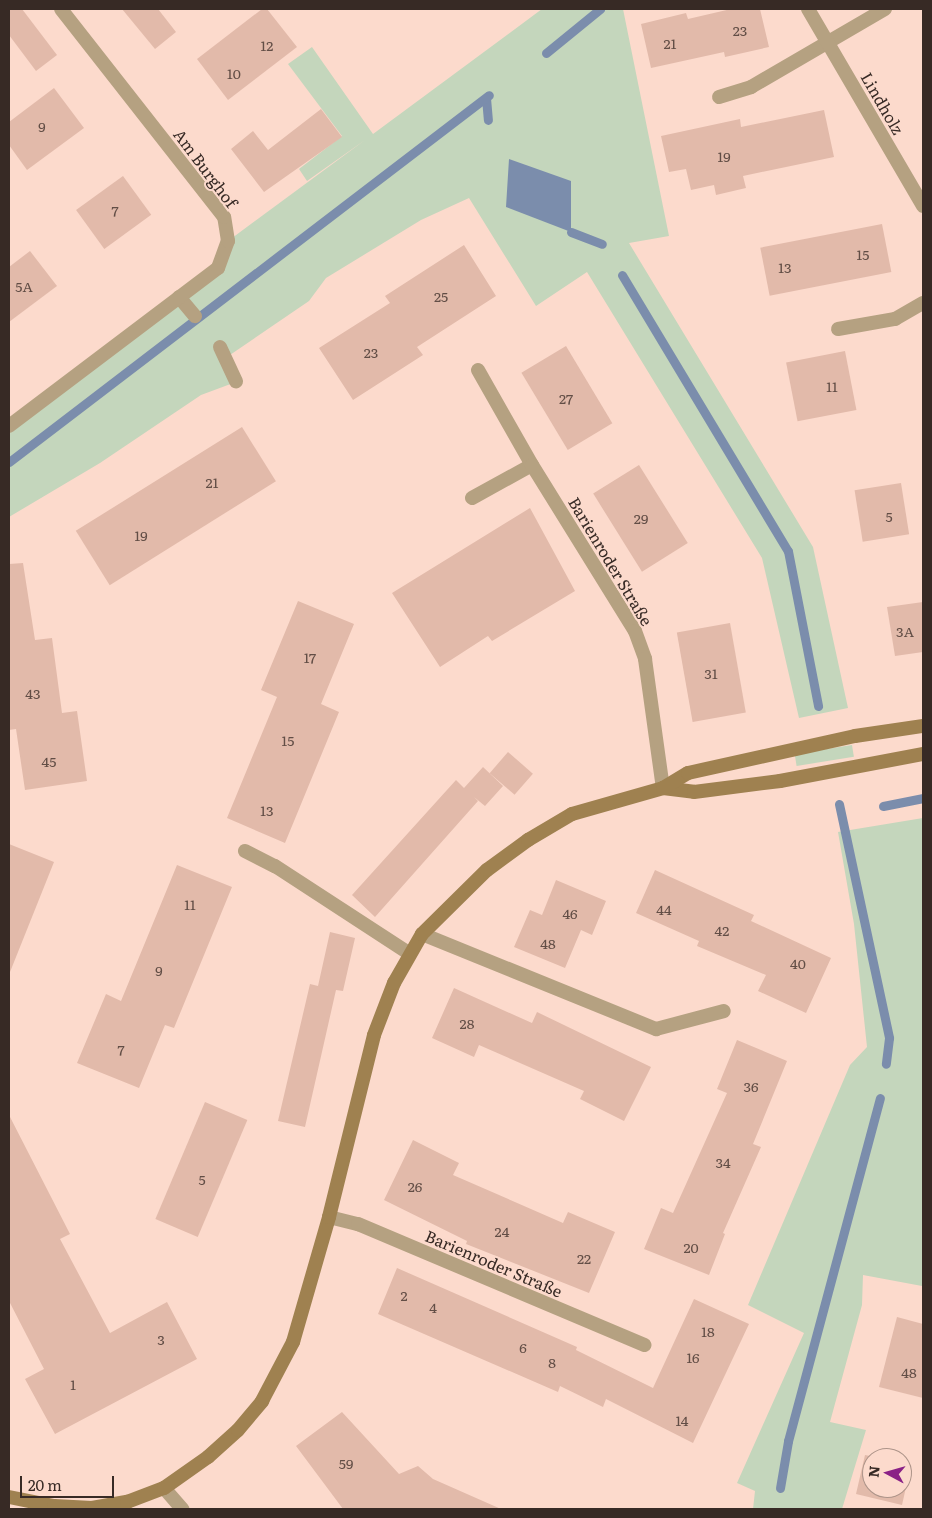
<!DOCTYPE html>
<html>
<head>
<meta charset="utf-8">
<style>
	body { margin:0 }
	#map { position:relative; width:932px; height:1518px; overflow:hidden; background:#fcdacc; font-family:Literata,serif }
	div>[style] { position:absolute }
	.green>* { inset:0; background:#c4d6bc; transform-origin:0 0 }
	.water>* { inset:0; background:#7b8dac }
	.stream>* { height:9px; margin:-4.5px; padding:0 4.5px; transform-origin:4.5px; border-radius:4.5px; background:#7b8dac }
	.building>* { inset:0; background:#e2baaa; transform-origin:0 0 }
	.service>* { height:14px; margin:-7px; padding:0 7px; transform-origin:7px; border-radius:7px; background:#b5a181 }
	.minor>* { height:14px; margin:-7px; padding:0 7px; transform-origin:7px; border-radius:7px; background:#b5a181 }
	.tertiary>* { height:14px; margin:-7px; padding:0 7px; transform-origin:7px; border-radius:7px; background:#b5a181 }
	.secondary>* { height:14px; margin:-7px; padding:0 7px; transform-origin:7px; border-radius:7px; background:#9f8150 }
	span { translate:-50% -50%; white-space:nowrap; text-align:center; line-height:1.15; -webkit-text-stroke:4px #fcdacc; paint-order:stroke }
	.number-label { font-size:14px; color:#624e46 }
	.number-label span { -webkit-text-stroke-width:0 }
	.street-label { font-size:16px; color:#372a25 }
	.frame { position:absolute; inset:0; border:10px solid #372a25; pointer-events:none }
	.north { position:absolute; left:862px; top:1448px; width:50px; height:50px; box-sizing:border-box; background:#fcdacc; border:1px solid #ad9489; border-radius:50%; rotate:276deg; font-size:14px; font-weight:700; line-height:20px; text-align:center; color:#372a25 }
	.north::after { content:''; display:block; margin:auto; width:18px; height:22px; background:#8a2186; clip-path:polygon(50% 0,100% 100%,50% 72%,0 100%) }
	.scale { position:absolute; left:20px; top:1476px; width:94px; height:22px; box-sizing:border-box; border:2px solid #372a25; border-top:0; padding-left:6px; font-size:15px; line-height:18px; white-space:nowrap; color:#372a25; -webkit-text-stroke:4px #fcdacc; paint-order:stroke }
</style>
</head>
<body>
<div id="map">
	<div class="green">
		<div style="clip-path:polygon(542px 9px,623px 9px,669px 236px,629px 243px,813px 547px,848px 708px,799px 718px,762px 558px,587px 272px,536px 306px,469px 198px,421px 220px,326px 278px,309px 301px,227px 357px,236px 382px,201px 395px,100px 463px,9px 517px,9px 426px,218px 268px,228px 241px,365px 140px,307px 181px,299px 169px,342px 136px,288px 64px,312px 47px,373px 134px)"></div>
		<div style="left:852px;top:745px;width:12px;height:58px;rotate:81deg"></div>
		<div style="clip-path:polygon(923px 818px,922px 1286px,863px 1275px,862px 1305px,830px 1422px,866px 1430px,842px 1509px,753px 1509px,755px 1491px,737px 1483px,804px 1333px,748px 1305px,850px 1065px,867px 1047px,854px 924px,838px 832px)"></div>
	</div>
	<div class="water">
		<div style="clip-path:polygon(509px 159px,571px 181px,571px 232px,506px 207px)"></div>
	</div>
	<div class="stream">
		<div style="left:546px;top:53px;width:70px;rotate:-39.2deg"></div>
		<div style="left:486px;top:98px;width:22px;rotate:85deg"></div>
		<div style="left:571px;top:232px;width:33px;rotate:21deg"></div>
		<div style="left:622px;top:275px;width:322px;rotate:59deg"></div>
		<div style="left:788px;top:551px;width:158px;rotate:79deg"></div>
		<div style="left:9px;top:462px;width:604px;rotate:-37.4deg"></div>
		<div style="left:839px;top:804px;width:239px;rotate:77.9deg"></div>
		<div style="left:889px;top:1038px;width:26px;rotate:97deg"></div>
		<div style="left:883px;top:806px;width:41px;rotate:-11.3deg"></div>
		<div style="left:780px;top:1488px;width:48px;rotate:-80.3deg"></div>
		<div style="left:788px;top:1441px;width:355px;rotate:-75deg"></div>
	</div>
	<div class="building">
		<div style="clip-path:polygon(9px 9px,22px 9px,57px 55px,36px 71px,9px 35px)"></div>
		<div style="clip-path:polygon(122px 9px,158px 9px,176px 32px,155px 49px)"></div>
		<div style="clip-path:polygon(262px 9px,267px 9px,297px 47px,228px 100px,197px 59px)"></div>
		<div style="clip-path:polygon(731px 9px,760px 9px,769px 47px,725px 57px,724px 52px,651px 68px,641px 24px,686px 13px,688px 19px)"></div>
		<div style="clip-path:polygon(54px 88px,84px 128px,27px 170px,9px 145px,9px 122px)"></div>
		<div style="clip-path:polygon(321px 109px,342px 137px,264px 192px,231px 149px,253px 131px,268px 150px)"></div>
		<div style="clip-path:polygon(824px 110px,834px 157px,743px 176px,746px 188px,716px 195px,714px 185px,691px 190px,686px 169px,669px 172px,661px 136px,740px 119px,741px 127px)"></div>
		<div style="left:123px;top:176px;width:48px;height:58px;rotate:54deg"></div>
		<div style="left:882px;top:224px;width:49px;height:124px;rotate:79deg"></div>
		<div style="clip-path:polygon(464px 245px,496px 296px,417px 347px,423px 355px,353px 400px,319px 348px,390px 303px,385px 296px)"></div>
		<div style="clip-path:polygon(30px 251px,57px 286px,9px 322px,9px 267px)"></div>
		<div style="left:566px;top:346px;width:90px;height:52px;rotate:59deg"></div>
		<div style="left:845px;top:351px;width:60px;height:60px;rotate:79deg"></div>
		<div style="left:242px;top:427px;width:64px;height:196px;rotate:58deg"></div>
		<div style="left:639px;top:465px;width:92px;height:54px;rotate:58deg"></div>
		<div style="left:901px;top:483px;width:52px;height:47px;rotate:81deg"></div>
		<div style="clip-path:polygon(530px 508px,575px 591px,492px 641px,488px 636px,440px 667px,392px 593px)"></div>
		<div style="clip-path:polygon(23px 563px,35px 640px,52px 638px,62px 713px,77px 711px,87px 781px,25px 790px,16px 729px,9px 730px,9px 564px)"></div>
		<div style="clip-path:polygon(298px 601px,354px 624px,321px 704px,339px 712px,285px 843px,227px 818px,277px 697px,261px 690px)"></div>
		<div style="clip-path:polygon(923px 602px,923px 652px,895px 656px,887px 607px)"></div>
		<div style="left:730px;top:623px;width:91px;height:54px;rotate:80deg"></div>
		<div style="left:508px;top:752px;width:33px;height:28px;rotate:41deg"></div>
		<div style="clip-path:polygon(483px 767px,503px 786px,485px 806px,474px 797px,478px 801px,375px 917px,352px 895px,456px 780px,464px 788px)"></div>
		<div style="clip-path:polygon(9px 844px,54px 862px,10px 972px,9px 971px)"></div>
		<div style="clip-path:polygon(177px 865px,232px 887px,174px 1028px,165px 1025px,139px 1088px,77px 1063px,106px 994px,121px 1001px)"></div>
		<div style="clip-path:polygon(655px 870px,754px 915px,751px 921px,831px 958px,806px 1013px,758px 991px,766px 975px,697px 946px,699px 941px,636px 913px)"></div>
		<div style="clip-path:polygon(556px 880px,606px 901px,592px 935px,581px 930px,565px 968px,514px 947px,530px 910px,542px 915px)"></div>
		<div style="clip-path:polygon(330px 932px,355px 938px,343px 991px,336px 990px,305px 1127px,278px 1121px,310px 984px,318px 986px)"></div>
		<div style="clip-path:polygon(454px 988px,532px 1023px,537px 1012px,651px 1067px,624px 1121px,580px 1099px,584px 1091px,479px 1045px,474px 1057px,432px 1038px)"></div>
		<div style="clip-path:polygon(737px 1040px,787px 1061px,753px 1144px,761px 1147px,723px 1233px,725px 1234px,709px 1275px,644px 1249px,661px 1208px,673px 1213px,727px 1093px,717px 1089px)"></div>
		<div style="left:205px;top:1102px;width:46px;height:127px;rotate:23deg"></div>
		<div style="clip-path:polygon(9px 1115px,70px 1234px,60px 1239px,110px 1333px,167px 1302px,197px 1359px,55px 1434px,25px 1379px,44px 1369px,9px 1301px)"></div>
		<div style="clip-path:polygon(413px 1140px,459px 1163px,453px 1175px,563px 1223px,568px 1212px,615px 1232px,589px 1293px,466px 1244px,467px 1241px,384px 1200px)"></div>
		<div style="clip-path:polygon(397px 1268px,577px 1347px,576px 1350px,653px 1388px,694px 1299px,749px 1324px,693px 1443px,606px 1399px,603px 1407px,560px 1386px,558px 1392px,378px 1314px)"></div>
		<div style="clip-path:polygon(897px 1317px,923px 1324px,923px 1398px,879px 1387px)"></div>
		<div style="clip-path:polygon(342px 1412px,399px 1474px,418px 1466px,433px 1479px,501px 1509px,343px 1509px,296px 1446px)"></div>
		<div style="clip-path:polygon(865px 1455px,880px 1458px,872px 1458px,872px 1488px,902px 1488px,902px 1463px,911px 1465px,902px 1505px,856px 1494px)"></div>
	</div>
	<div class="service">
		<div style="left:719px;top:97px;width:34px;rotate:-17deg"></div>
		<div style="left:751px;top:87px;width:155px;rotate:-30.2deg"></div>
		<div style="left:179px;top:297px;width:25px;rotate:50deg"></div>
		<div style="left:838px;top:329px;width:58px;rotate:-10deg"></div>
		<div style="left:895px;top:319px;width:32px;rotate:-30deg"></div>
		<div style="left:220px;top:347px;width:38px;rotate:65deg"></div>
		<div style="left:472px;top:498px;width:68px;rotate:-28.8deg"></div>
		<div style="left:245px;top:851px;width:34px;rotate:27deg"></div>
		<div style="left:275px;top:866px;width:161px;rotate:33.1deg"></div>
	</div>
	<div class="minor">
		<div style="left:808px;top:9px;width:228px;rotate:59.7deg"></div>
		<div style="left:478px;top:370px;width:109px;rotate:60.4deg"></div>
		<div style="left:532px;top:465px;width:195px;rotate:58.2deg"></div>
		<div style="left:635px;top:631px;width:30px;rotate:70deg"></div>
		<div style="left:645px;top:659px;width:130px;rotate:82.1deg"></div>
		<div style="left:9px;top:426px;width:262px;rotate:-37.1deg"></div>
		<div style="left:218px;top:268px;width:29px;rotate:-70deg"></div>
		<div style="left:228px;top:241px;width:24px;rotate:-99deg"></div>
		<div style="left:224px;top:217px;width:264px;rotate:-128.1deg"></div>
		<div style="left:422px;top:934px;width:253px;rotate:22.1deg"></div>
		<div style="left:656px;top:1029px;width:70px;rotate:-14.8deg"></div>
		<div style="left:329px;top:1217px;width:30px;rotate:14deg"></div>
		<div style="left:358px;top:1224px;width:311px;rotate:22.9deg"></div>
	</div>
	<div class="tertiary">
		<div style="left:164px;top:1488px;width:28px;rotate:49deg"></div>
	</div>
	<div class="secondary">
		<div style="left:663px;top:788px;width:31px;rotate:7deg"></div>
		<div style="left:694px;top:792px;width:87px;rotate:-7.3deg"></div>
		<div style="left:780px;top:781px;width:146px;rotate:-10.7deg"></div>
		<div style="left:9px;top:1497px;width:46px;rotate:11.3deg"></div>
		<div style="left:54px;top:1506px;width:38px;rotate:3deg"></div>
		<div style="left:92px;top:1508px;width:36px;rotate:-10deg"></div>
		<div style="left:127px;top:1502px;width:40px;rotate:-21deg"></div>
		<div style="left:164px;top:1488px;width:54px;rotate:-35.2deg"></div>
		<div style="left:208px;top:1457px;width:40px;rotate:-42deg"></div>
		<div style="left:238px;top:1430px;width:38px;rotate:-50deg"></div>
		<div style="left:262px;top:1401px;width:67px;rotate:-62.3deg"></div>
		<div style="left:293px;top:1342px;width:130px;rotate:-73.9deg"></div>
		<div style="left:329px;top:1217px;width:187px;rotate:-76.1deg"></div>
		<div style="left:374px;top:1035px;width:56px;rotate:-69deg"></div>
		<div style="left:394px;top:983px;width:56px;rotate:-60.3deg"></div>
		<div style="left:422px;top:934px;width:91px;rotate:-44.6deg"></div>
		<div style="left:487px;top:870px;width:51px;rotate:-36.2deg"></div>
		<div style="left:528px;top:840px;width:51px;rotate:-30.6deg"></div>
		<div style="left:572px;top:814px;width:95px;rotate:-15.9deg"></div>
		<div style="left:663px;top:788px;width:29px;rotate:-31deg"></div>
		<div style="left:688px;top:773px;width:171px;rotate:-12.5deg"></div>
		<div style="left:855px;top:736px;width:69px;rotate:-8.4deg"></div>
	</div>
	<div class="number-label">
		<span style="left:740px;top:30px">23</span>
		<span style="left:670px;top:43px">21</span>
		<span style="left:267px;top:45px">12</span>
		<span style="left:234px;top:73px">10</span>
		<span style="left:42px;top:126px">9</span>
		<span style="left:724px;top:156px">19</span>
		<span style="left:115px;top:210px">7</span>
		<span style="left:863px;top:254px">15</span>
		<span style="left:785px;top:267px">13</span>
		<span style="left:24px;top:286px">5A</span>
		<span style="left:441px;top:296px">25</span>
		<span style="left:371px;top:352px">23</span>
		<span style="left:832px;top:386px">11</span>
		<span style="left:566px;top:398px">27</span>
		<span style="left:212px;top:482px">21</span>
		<span style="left:889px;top:516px">5</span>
		<span style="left:641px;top:518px">29</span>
		<span style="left:141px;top:535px">19</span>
		<span style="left:905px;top:631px">3A</span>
		<span style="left:310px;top:657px">17</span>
		<span style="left:711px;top:673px">31</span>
		<span style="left:33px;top:693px">43</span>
		<span style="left:288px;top:740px">15</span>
		<span style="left:49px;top:761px">45</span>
		<span style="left:267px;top:810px">13</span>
		<span style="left:190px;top:904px">11</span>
		<span style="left:664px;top:909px">44</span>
		<span style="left:570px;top:913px">46</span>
		<span style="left:722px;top:930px">42</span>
		<span style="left:548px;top:943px">48</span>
		<span style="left:798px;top:963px">40</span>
		<span style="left:159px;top:970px">9</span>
		<span style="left:467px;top:1023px">28</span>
		<span style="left:121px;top:1049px">7</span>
		<span style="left:751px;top:1086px">36</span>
		<span style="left:723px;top:1162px">34</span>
		<span style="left:202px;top:1179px">5</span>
		<span style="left:415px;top:1186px">26</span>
		<span style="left:502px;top:1231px">24</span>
		<span style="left:691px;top:1247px">20</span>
		<span style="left:584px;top:1258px">22</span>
		<span style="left:404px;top:1295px">2</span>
		<span style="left:433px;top:1307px">4</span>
		<span style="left:708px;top:1331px">18</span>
		<span style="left:161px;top:1339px">3</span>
		<span style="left:523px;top:1347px">6</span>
		<span style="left:693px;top:1357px">16</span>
		<span style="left:552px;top:1362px">8</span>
		<span style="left:909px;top:1372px">48</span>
		<span style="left:73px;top:1384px">1</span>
		<span style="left:682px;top:1420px">14</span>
		<span style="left:346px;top:1463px">59</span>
	</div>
	<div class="street-label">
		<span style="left:883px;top:103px;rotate:60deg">Lindholz</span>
		<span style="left:206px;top:168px;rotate:53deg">Am Burghof</span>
		<span style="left:611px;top:561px;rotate:59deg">Barienroder Straße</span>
		<span style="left:494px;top:1263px;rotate:23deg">Barienroder Straße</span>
	</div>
	<div class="frame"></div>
	<div class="north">N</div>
	<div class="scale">20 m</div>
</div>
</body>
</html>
